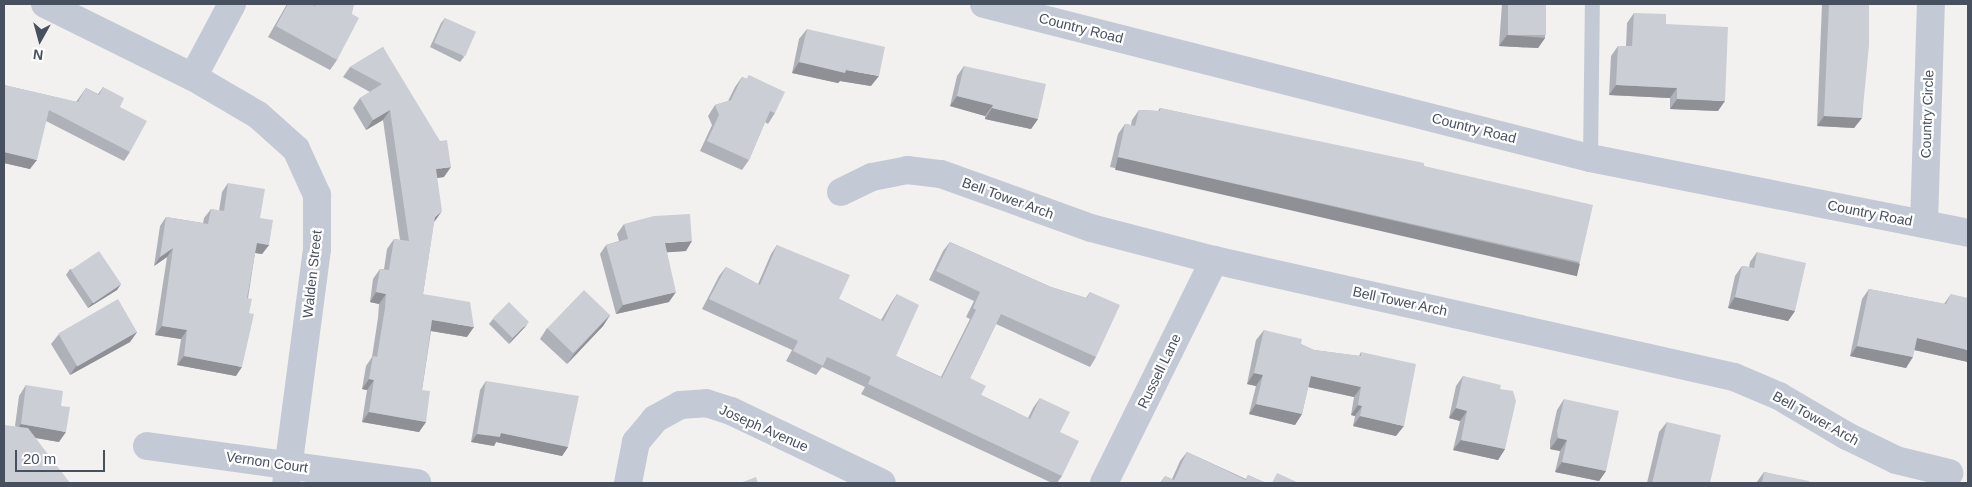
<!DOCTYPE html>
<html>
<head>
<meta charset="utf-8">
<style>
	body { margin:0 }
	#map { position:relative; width:1972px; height:487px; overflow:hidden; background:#f3f1f0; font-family:Arial,sans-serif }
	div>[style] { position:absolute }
	.lane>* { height:15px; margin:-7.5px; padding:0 7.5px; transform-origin:7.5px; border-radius:7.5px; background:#c4cad5 }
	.street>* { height:28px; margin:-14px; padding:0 14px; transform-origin:14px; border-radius:14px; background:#c4cad5 }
	.wall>* { inset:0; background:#afb1b8 }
	.shaded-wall>* { inset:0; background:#8f9096; transform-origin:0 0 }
	.building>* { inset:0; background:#ccced6; transform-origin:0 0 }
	span { translate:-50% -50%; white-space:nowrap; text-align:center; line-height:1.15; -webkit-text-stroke:4.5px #fff; paint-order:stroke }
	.street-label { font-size:14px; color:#47505f }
	.frame { position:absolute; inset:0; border:5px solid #47505f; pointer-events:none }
	.north { position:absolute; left:15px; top:15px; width:50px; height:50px; -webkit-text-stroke:4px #fff; paint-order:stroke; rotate:187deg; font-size:14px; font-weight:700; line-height:20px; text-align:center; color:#47505f }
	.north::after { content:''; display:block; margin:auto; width:18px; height:22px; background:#47505f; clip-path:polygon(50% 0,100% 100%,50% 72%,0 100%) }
	.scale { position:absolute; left:15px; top:450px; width:90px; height:22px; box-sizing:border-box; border:2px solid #47505f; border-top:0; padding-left:6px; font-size:15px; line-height:18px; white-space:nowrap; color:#47505f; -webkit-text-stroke:4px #fff; paint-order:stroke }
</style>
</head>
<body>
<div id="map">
	<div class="lane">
		<div style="left:1590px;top:158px;width:154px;rotate:-89.3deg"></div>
	</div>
	<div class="street">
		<div style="left:45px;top:4px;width:165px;rotate:26.3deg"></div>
		<div style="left:193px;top:77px;width:75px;rotate:30.3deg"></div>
		<div style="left:258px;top:115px;width:51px;rotate:41.8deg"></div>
		<div style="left:296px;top:149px;width:51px;rotate:65.5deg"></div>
		<div style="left:317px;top:195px;width:54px;rotate:90deg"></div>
		<div style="left:317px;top:249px;width:236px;rotate:97.5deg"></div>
		<div style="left:984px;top:4px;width:625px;rotate:14.26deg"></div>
		<div style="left:1590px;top:158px;width:385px;rotate:11.2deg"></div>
		<div style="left:193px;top:77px;width:83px;rotate:-61.9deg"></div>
		<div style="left:841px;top:192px;width:34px;rotate:-26deg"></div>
		<div style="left:872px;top:177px;width:36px;rotate:-11deg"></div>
		<div style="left:907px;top:170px;width:34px;rotate:7deg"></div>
		<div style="left:941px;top:174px;width:159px;rotate:19.8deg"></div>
		<div style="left:1091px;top:228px;width:127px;rotate:14.6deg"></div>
		<div style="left:1214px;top:260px;width:533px;rotate:12.68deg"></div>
		<div style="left:1734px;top:377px;width:49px;rotate:22.9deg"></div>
		<div style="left:1779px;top:396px;width:79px;rotate:30.5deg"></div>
		<div style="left:1847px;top:436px;width:55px;rotate:26.1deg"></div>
		<div style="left:1896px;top:460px;width:55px;rotate:13.8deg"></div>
		<div style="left:1924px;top:224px;width:220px;rotate:-88.2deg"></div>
		<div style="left:147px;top:446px;width:273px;rotate:7.8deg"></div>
		<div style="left:628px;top:483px;width:42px;rotate:-79deg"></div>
		<div style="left:636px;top:442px;width:30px;rotate:-50deg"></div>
		<div style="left:655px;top:419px;width:29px;rotate:-29deg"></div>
		<div style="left:680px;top:405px;width:26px;rotate:-4deg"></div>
		<div style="left:706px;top:403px;width:26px;rotate:18deg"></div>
		<div style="left:731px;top:411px;width:167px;rotate:25.5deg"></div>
		<div style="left:1104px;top:483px;width:249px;rotate:-63.7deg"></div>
	</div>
	<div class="wall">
		<div style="clip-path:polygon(287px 4px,311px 4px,314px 5px,315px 4px,354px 4px,337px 60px,330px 70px,268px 37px)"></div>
		<div style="clip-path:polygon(1502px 4px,1546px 4px,1545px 38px,1538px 48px,1499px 46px)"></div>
		<div style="clip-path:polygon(1822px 4px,1869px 4px,1862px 118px,1854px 128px,1817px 126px)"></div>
		<div style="clip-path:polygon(1634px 13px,1666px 24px,1718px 111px,1670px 109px,1670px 98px,1609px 95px,1611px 56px,1618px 46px,1626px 46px,1627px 23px)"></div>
		<div style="clip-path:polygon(445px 18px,464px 57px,460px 62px,430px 47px,441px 23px)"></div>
		<div style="clip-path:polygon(807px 29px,871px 86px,840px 81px,838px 83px,792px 73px,799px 39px)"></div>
		<div style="clip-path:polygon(383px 47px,444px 177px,437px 178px,434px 221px,423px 294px,467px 337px,431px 331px,422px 390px,426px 422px,419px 432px,362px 422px,367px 390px,362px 389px,366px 366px,372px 357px,378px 318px,379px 304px,370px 302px,373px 279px,380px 269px,384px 269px,387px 249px,394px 239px,400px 240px,383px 120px,366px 130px,353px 108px,360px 98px,370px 92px,343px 77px,350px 67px)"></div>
		<div style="clip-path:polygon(964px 66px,1038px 119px,1031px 129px,985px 119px,985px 116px,950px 106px,957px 76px)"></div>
		<div style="clip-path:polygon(749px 75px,775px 113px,768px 124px,765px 122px,749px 160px,742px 170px,700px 151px,712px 125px,708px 116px,715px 105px,728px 101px,735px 87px,742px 77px,747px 79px)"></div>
		<div style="clip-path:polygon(4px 85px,76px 102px,86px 88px,98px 94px,103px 87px,120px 107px,130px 152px,124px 161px,46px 121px,30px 169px,4px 163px)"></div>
		<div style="clip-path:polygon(1160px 108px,1424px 166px,1580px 262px,1573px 272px,1110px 167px,1118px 134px,1125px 124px,1131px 125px,1132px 120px,1139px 110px,1158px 111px)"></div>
		<div style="clip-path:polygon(228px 183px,260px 218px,269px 245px,262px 254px,255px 253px,236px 376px,177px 365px,181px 339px,155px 335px,167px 257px,154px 266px,160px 226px,166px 217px,203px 223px,204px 218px,211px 209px,219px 211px,222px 192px)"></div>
		<div style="clip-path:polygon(624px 224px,686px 251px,667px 252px,669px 302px,616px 314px,600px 254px,606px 245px,619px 241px,617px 234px)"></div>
		<div style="clip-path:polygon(950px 242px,1051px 287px,1086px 298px,1090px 292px,1096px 357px,1090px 367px,996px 324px,970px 378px,981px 395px,1028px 418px,1033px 408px,1040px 398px,1060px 432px,1062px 476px,1057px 483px,1052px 483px,861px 394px,865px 387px,822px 367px,816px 375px,786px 361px,792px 350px,702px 309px,719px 276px,726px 267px,758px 284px,771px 254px,777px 245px,839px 299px,881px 320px,891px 303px,897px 294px,896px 356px,941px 377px,970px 319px,966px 317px,974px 301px,929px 280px,943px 251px)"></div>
		<div style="clip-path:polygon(1757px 252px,1795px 311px,1788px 321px,1728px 308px,1735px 276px,1742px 266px,1749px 267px,1750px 262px)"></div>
		<div style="clip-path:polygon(70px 269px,121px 284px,117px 290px,88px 308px,66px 275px)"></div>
		<div style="clip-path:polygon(1869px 289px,1944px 304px,1951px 294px,1968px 362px,1914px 350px,1906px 368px,1850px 356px,1862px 299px)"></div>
		<div style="clip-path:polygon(610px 315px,603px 326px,567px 364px,540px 339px,547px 328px)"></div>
		<div style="clip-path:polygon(493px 319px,525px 327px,509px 344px,489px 324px)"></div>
		<div style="clip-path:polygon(1264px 330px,1301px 344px,1314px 350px,1359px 356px,1361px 352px,1396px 436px,1353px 426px,1355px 416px,1351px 415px,1354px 397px,1308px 387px,1302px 414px,1295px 425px,1249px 414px,1256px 386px,1247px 384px,1256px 340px)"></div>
		<div style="clip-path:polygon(137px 332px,130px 342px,70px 375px,51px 344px,59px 334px)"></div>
		<div style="clip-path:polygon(1463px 376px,1500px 389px,1505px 449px,1498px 460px,1453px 450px,1460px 421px,1449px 418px,1456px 386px)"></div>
		<div style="clip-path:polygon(486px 381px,568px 447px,562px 456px,496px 442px,494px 446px,471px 442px,480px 390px)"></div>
		<div style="clip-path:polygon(26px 385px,61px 406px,59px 442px,35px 438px,15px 426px,19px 396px)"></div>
		<div style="clip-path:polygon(1564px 399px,1606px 471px,1599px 481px,1555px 472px,1560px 451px,1550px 449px,1550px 441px,1557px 410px)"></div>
		<div style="clip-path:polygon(1667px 422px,1710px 483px,1647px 483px,1659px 432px)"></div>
		<div style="clip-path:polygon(1187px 452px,1246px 479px,1248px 475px,1266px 483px,1160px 483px,1165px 476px,1172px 479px,1180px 461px)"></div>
		<div style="clip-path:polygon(1764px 472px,1810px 483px,1756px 483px)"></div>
	</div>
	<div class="shaded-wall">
		<div style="clip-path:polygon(1507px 35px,1545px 38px,1538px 48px,1499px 46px)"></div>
		<div style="clip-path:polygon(799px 62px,846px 70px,879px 76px,871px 86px,840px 81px,838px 83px,792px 73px)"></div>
		<div style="clip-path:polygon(1616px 85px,1677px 88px,1670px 98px,1609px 95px)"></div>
		<div style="clip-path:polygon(957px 96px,993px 105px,985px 116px,950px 106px)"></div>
		<div style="clip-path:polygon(1677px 99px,1725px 101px,1718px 111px,1670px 109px)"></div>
		<div style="clip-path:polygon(992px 108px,1038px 119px,1031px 129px,985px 119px)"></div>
		<div style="clip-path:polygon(390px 110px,383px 120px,366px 130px,373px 120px)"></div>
		<div style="clip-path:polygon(1824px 116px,1862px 118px,1854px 128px,1817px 126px)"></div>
		<div style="clip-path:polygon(4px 152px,37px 160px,30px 169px,4px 163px)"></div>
		<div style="left:1118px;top:157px;width:474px;height:13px;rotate:13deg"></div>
		<div style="clip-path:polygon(451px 167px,444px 177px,429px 179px,436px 169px)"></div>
		<div style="clip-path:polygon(442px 211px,435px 221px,428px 227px,435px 217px)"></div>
		<div style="clip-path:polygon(692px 241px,686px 251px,658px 253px,665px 243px)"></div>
		<div style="clip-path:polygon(257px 243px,269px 245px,262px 254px,250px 252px)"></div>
		<div style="clip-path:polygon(173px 248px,167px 257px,154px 266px,160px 257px)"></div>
		<div style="clip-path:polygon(121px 284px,117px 290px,88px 308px,92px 303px)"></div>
		<div style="clip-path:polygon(376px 292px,386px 294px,379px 304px,370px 302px)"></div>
		<div style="clip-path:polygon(676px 292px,669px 302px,616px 314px,623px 305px)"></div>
		<div style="clip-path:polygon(1735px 297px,1795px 311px,1788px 321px,1728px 308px)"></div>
		<div style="clip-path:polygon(610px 315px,603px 326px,567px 364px,574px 354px)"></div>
		<div style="clip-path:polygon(432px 320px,474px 327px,467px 337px,425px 330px)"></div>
		<div style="clip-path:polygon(529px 322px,525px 327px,509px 344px,513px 338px)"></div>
		<div style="clip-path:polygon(162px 326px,187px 330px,181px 339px,155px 335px)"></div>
		<div style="clip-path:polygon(137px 332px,130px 342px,70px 375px,77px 365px)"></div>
		<div style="clip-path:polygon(1917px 338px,1968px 350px,1968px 362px,1910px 349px)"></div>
		<div style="clip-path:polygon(1857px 346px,1913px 357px,1906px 368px,1850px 356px)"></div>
		<div style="clip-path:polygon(184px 356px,242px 367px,236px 376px,177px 365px)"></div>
		<div style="clip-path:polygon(1254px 373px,1263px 375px,1256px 386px,1247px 384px)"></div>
		<div style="clip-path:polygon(1311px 376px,1361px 387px,1354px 397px,1304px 386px)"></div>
		<div style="clip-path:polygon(369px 379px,374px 380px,367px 390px,362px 389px)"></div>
		<div style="clip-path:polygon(1256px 404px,1302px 414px,1295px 425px,1249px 414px)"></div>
		<div style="clip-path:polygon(1358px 405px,1362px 406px,1355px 416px,1351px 415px)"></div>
		<div style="clip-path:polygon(1456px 408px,1467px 411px,1460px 421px,1449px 418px)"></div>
		<div style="clip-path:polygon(369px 412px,426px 422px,419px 432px,362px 422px)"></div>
		<div style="clip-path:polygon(1360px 416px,1404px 426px,1396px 436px,1353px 426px)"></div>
		<div style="clip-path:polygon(21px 424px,66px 432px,59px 442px,14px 434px)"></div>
		<div style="clip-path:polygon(501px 433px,568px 447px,562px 456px,496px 442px,494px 446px,471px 442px,477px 434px)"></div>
		<div style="clip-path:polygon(1558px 438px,1567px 440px,1560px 451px,1550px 449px)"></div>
		<div style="clip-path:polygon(1461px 440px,1505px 449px,1498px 460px,1453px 450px)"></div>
		<div style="clip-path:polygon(1562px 462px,1606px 471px,1599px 481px,1555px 472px)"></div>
	</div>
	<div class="building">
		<div style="clip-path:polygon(288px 4px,311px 4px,315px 6px,316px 4px,354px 4px,352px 14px,359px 18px,337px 60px,276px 26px)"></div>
		<div style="left:1508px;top:4px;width:38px;height:31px"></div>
		<div style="clip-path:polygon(1829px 4px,1869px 4px,1869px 45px,1862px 118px,1824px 116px)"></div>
		<div style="clip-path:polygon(1634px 13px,1666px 14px,1666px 24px,1728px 27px,1725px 101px,1677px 99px,1677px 88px,1616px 85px,1618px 46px,1632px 46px)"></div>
		<div style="left:445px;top:18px;width:34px;height:27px;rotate:24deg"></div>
		<div style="clip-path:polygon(807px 29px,885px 47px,879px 76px,846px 70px,845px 73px,799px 62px)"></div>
		<div style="clip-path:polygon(383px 47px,440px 141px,447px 140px,451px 167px,436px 169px,442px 211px,435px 217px,423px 294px,470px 302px,474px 327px,432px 320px,422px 390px,430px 391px,426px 422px,369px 412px,374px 380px,369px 379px,373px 356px,377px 357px,385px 308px,386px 294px,376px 292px,380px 269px,389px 270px,394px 239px,409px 241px,390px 110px,373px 120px,360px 98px,382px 84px,350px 67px)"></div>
		<div style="clip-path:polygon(964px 66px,1046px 84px,1038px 119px,992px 108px,993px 105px,957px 96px)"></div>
		<div style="clip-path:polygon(749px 75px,785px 92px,775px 113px,770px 111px,749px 160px,707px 141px,719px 115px,715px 105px,731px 100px,742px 77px,747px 79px)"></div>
		<div style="clip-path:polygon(4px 85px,78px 102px,86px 88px,99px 95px,103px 87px,124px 98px,120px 107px,147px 121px,130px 152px,49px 110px,37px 160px,4px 152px)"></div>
		<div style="clip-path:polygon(1160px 108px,1424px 163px,1424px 166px,1593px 205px,1580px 262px,1118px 157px,1125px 124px,1135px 126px,1139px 110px,1160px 111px)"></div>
		<div style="clip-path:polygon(228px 183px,265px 189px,260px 218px,273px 220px,269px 245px,257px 243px,247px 298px,252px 299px,249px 313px,254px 314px,242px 367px,184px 356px,187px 330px,162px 326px,173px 248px,160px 257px,166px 217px,208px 224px,211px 209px,224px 211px)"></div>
		<div style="clip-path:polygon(690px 214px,692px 241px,665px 243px,676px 292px,623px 305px,606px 245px,628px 239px,624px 224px,654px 216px)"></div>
		<div style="clip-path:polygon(950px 242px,1051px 287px,1087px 298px,1090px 292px,1120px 305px,1096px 357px,1001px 314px,970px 378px,986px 386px,981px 395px,1030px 419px,1040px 398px,1070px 412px,1060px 432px,1079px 441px,1062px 476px,868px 384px,871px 377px,827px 357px,823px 366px,793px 351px,798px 341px,709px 299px,726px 267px,760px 285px,777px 245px,850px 275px,839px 299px,883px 321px,897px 294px,919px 305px,896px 356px,942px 378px,976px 310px,973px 308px,980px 292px,936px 271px)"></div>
		<div style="left:99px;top:251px;width:40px;height:34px;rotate:56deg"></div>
		<div style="clip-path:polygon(1757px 252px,1806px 263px,1795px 311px,1735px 297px,1742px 266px,1754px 268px)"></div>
		<div style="clip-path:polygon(1869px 289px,1946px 304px,1951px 294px,1968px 298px,1968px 350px,1917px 338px,1913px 357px,1857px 346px)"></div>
		<div style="left:584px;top:290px;width:36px;height:53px;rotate:44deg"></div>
		<div style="left:118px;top:299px;width:38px;height:69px;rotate:60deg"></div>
		<div style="left:509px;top:302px;width:28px;height:23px;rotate:45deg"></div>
		<div style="clip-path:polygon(1264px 330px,1302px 339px,1301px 344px,1314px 350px,1361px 356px,1361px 352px,1416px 364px,1404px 426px,1360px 416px,1362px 406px,1358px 405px,1361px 387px,1311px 376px,1302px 414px,1256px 404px,1263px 375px,1254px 373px)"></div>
		<div style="clip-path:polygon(1463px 376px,1501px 385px,1500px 389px,1513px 391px,1516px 401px,1505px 449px,1461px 440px,1467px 411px,1456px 408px)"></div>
		<div style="clip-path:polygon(486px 381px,579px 396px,568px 447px,501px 433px,500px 437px,477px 434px)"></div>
		<div style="clip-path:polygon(26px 385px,63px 391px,61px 406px,70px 407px,66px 432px,21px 424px)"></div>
		<div style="clip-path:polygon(1564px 399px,1619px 411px,1606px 471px,1562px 462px,1567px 440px,1558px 438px,1557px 431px)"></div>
		<div style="clip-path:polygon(1667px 422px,1721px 435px,1710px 483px,1652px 483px)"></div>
		<div style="clip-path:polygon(4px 425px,28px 428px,70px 483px,4px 483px)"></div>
		<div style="clip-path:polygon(1187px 452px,1246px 480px,1248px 475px,1266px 483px,1161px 483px,1165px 476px,1174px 480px)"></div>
		<div style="clip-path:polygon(1764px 472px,1809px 481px,1810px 483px,1762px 483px)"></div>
		<div style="clip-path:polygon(1277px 473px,1299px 483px,1272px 483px)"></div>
		<div style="clip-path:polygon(756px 477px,758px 483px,740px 483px)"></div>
	</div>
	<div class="street-label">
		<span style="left:1081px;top:28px;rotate:14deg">Country Road</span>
		<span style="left:1927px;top:114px;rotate:-88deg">Country Circle</span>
		<span style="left:1474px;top:128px;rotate:14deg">Country Road</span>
		<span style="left:1008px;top:198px;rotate:20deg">Bell Tower Arch</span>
		<span style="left:1870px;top:213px;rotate:11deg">Country Road</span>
		<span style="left:312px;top:274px;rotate:-84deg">Walden Street</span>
		<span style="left:1400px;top:301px;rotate:12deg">Bell Tower Arch</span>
		<span style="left:1159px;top:371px;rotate:-64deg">Russell Lane</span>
		<span style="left:1816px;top:418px;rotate:29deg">Bell Tower Arch</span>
		<span style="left:764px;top:428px;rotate:24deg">Joseph Avenue</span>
		<span style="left:267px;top:462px;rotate:8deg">Vernon Court</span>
	</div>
	<div class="frame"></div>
	<div class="north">N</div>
	<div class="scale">20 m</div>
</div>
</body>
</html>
